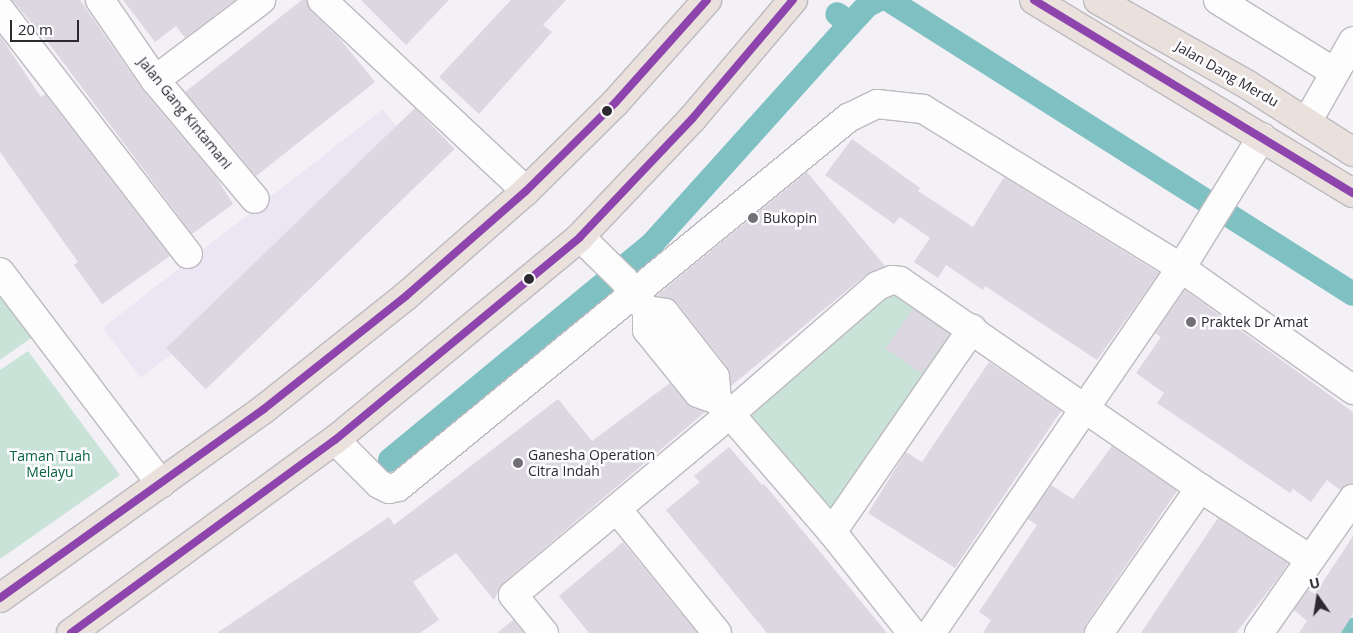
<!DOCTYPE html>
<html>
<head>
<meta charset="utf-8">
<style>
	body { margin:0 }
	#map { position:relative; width:1353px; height:633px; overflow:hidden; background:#f3f0f6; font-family:"Open Sans",sans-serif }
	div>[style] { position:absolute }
	.built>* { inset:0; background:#ece5f3; transform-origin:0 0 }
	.green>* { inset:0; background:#cae3d8 }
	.canal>* { height:24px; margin:-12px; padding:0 12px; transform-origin:12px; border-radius:12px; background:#7fc0c2 }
	.building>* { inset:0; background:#dcd7e0; transform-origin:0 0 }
	.roads { filter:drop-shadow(1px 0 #bdbac0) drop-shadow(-1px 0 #bdbac0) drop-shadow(0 1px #bdbac0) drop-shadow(0 -1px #bdbac0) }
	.minor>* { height:28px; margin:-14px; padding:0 14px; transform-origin:14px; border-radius:14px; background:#fdfdfe }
	.major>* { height:28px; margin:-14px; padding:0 14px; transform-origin:14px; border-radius:14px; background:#eae1dd }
	.bus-1>* { height:8px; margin:-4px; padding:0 4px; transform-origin:4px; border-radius:4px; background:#8e44ad }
	.dots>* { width:14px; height:14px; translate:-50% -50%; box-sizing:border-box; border:2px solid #fdfcff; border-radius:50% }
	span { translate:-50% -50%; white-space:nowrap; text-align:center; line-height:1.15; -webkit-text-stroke:5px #fdfcff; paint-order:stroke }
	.street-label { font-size:14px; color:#2c2a2f }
	.poi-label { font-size:14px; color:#2c2a2f }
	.left { translate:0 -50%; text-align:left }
	.park-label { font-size:14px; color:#086342 }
	.north { position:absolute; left:1293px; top:573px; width:50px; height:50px; -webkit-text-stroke:4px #fdfcff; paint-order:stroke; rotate:347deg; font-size:14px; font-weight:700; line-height:20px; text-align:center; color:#2c2a2f }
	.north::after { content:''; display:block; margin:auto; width:18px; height:22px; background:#2c2a2f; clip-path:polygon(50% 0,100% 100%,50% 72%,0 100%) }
	.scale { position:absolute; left:10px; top:20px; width:69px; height:22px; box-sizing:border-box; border:2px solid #2c2a2f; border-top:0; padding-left:6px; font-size:15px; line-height:18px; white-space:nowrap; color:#2c2a2f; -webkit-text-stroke:4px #fdfcff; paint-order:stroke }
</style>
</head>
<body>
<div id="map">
	<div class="built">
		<div style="left:383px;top:109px;width:63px;height:356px;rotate:52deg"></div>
	</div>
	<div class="green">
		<div style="clip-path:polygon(0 275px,41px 331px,0 360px)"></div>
		<div style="clip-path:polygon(898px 283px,969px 329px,823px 534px,725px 414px)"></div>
		<div style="clip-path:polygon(28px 351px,120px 475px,0 559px,0 370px)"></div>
	</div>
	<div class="canal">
		<div style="left:889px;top:0;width:549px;rotate:32.36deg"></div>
		<div style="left:850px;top:24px;width:26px;rotate:-47deg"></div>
		<div style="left:868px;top:5px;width:11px;rotate:-27deg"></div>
		<div style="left:390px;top:460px;width:340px;rotate:-39.5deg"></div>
		<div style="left:652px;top:244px;width:296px;rotate:-48deg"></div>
		<div style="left:850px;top:24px;width:16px;rotate:-142deg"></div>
		<div style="left:1351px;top:633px;width:4px;rotate:-56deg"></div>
	</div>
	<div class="building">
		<div style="clip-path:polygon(12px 0,80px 0,142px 89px,216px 177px,233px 204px,192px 234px,47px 41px)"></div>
		<div style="clip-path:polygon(123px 0,235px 0,185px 38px,176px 26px,155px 42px)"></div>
		<div style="clip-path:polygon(302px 0,307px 0,311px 11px,340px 39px,375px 82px,256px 176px,185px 92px)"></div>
		<div style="clip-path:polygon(361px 0,449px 0,406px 45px)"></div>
		<div style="clip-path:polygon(511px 0,566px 0,543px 25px,552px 32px,479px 114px,439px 77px)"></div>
		<div style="clip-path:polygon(0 36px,41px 97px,45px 94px,170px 256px,102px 304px,74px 265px,78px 262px,0 152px)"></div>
		<div style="left:415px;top:108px;width:57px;height:346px;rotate:46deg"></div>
		<div style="clip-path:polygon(852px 139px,920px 188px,918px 191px,973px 227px,1004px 177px,1159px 273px,1097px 360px,985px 286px,983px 290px,946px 265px,938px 278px,914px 262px,930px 238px,900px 217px,894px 224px,825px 175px)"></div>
		<div style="clip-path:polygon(807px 172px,885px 266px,867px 274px,731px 386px,727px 367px,677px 303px,656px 296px)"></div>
		<div style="clip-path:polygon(1185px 290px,1353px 412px,1353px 484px,1340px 490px,1327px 480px,1311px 502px,1293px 489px,1290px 493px,1157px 403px,1164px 393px,1136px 373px,1161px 337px,1155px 333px)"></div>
		<div style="left:913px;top:309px;width:44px;height:48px;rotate:35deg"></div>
		<div style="clip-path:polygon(989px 362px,1061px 411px,955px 568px,868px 513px,906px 452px,922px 462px)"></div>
		<div style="clip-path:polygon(670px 383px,686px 403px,705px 412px,503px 583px,494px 600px,456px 553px,413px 582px,439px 620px,420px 633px,217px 633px,389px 517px,394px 525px,558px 399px,592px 441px)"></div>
		<div style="clip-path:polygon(1112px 446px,1177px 491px,1086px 624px,1084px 633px,983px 633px,991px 620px,979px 612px,1037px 525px,1028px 519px,1051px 485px,1073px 499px)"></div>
		<div style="clip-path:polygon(729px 447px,762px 485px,764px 484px,887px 633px,767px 633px,666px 510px,700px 482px,694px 476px)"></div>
		<div style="clip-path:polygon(1218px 518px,1288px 563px,1282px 573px,1236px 633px,1141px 633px)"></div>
		<div style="clip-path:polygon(1353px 536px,1353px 614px,1341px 633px,1299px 633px,1307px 621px,1294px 610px,1308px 590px,1315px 594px)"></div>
		<div style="clip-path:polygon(623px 542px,697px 633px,589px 633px,559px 596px)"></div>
		<div style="clip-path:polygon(513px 620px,524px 633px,497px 633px)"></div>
	</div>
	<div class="roads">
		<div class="minor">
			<div style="left:100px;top:0;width:97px;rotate:55.5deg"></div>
			<div style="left:155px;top:80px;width:155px;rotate:50deg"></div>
			<div style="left:322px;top:0;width:279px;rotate:43.1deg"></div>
			<div style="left:1218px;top:0;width:137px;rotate:31.8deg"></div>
			<div style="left:0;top:10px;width:308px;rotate:52.4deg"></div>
			<div style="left:155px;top:80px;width:133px;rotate:-37deg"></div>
			<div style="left:1307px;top:122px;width:93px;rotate:-60.4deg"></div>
			<div style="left:580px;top:237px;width:62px;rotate:44.3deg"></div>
			<div style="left:624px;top:280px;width:38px;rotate:53deg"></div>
			<div style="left:647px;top:310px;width:18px;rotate:9deg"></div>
			<div style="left:665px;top:313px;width:81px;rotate:52deg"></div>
			<div style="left:715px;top:377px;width:23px;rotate:85deg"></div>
			<div style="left:0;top:272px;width:266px;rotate:52.8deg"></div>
			<div style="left:647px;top:310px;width:20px;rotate:90deg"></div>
			<div style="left:647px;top:330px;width:81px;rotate:51deg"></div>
			<div style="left:698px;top:393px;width:20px;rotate:20deg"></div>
			<div style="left:717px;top:400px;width:19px;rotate:47deg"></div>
			<div style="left:730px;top:414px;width:156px;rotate:49.2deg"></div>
			<div style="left:832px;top:532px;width:129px;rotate:51.6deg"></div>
			<div style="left:335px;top:440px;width:62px;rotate:45deg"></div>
			<div style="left:379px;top:484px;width:11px;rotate:27deg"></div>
			<div style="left:389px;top:489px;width:9px;rotate:-13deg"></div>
			<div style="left:398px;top:487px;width:582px;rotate:-39.35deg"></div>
			<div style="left:848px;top:118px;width:32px;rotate:-26deg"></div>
			<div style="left:877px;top:104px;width:46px;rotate:6.2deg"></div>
			<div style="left:923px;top:109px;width:303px;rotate:31.6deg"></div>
			<div style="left:1181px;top:268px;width:211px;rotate:35.3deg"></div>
			<div style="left:617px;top:509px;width:159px;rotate:51.1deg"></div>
			<div style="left:832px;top:532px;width:247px;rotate:-55.4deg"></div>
			<div style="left:544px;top:633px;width:49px;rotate:-129.2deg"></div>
			<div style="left:513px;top:595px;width:283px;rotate:-39.8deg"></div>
			<div style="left:730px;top:414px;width:195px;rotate:-41deg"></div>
			<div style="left:877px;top:286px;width:16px;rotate:-22deg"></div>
			<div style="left:892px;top:280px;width:8px;rotate:7deg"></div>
			<div style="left:900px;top:281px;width:364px;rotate:34.6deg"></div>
			<div style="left:1200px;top:488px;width:131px;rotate:32.8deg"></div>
			<div style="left:931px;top:633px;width:442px;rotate:-55.6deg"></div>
			<div style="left:1181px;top:268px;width:154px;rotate:-58.3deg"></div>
			<div style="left:1099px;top:633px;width:177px;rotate:-55.1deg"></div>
			<div style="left:1259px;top:633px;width:164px;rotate:-55deg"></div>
		</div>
		<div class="major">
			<div style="left:1034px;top:0;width:373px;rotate:31.2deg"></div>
			<div style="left:1098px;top:0;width:172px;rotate:29.5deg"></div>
			<div style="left:1248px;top:85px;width:125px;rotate:32.5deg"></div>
			<div style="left:0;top:598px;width:325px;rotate:-35.6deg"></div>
			<div style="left:264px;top:409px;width:181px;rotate:-38.5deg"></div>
			<div style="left:406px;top:296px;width:159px;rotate:-41.2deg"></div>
			<div style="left:526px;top:191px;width:125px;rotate:-44.7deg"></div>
			<div style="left:615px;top:103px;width:138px;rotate:-48.2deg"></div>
			<div style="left:71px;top:633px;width:327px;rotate:-36.2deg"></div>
			<div style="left:335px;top:440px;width:318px;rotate:-39.6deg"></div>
			<div style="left:580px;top:237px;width:163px;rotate:-46.5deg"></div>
			<div style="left:692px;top:119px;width:156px;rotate:-49.7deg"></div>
		</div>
	</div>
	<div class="bus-1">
		<div style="left:1034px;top:0;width:373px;rotate:31.2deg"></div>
		<div style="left:0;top:598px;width:325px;rotate:-35.6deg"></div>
		<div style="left:264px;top:409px;width:181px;rotate:-38.5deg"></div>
		<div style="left:406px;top:296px;width:159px;rotate:-41.2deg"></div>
		<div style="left:526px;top:191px;width:125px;rotate:-44.7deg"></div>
		<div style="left:615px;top:103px;width:138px;rotate:-48.2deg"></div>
		<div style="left:71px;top:633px;width:327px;rotate:-36.2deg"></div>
		<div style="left:335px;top:440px;width:318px;rotate:-39.6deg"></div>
		<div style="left:580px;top:237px;width:163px;rotate:-46.5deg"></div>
		<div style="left:692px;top:119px;width:156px;rotate:-49.7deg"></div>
	</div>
	<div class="dots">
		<div style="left:607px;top:111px;background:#2c2a2f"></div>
		<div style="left:753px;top:218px;background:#726f75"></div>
		<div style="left:529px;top:279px;background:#2c2a2f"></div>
		<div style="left:1191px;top:322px;background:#726f75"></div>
		<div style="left:518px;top:463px;background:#726f75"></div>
	</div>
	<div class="street-label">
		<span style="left:1227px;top:74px;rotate:30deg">Jalan Dang Merdu</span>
		<span style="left:185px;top:113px;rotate:51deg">Jalan Gang Kintamani</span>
	</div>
	<div class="poi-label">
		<span class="left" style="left:763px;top:218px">Bukopin</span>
		<span class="left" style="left:1201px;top:322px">Praktek Dr Amat</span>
		<span class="left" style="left:528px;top:463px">Ganesha Operation<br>Citra Indah</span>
	</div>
	<div class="park-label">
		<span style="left:50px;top:464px">Taman Tuah<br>Melayu</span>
	</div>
	<div class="north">U</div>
	<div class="scale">20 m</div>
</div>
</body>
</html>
